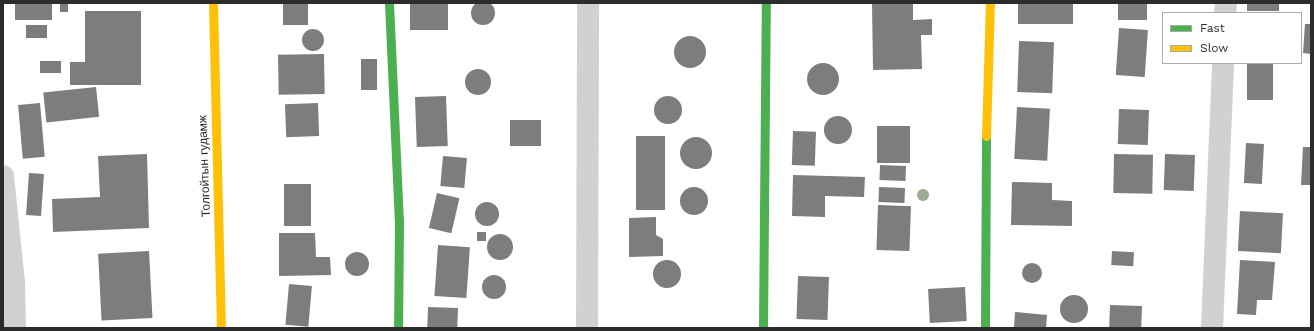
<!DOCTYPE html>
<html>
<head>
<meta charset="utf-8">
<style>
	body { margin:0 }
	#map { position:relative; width:1314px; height:331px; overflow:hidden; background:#fff; font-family:"Work Sans",sans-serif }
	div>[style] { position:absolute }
	.building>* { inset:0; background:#7d7d7d; transform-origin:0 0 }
	.round { border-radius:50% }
	.street>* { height:22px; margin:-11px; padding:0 11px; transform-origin:11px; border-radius:11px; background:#d1d1d1 }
	.fast>* { height:9px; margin:-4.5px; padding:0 4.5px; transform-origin:4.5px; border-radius:4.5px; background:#4caf50 }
	.slow>* { height:9px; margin:-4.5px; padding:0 4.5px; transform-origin:4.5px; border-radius:4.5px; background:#ffc107 }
	.trees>* { width:12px; height:12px; margin:-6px; border-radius:50%; background:#9daa93 }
	span { translate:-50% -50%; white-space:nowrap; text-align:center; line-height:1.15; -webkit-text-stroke:4px #fff; paint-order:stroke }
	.street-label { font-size:12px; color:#2c2c2c }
	.frame { position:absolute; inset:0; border:4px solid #2c2c2c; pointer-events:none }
	.legend { position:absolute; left:1162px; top:12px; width:140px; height:52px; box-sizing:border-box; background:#fff; border:1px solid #ababab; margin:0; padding:5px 7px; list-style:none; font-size:12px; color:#2c2c2c }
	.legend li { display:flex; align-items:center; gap:8px; height:20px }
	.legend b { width:20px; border:1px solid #ababab }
</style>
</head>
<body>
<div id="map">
	<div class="building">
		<div class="round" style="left:471px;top:1px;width:24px;height:24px"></div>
		<div style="left:15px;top:3px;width:37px;height:17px"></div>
		<div style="left:60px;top:3px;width:8px;height:9px"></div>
		<div style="left:283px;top:3px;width:25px;height:22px"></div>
		<div style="left:410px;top:3px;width:38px;height:27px"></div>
		<div style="clip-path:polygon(872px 3px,913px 3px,913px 20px,932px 19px,932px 35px,921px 35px,922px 69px,873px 70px)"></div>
		<div style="left:1018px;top:3px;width:55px;height:21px"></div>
		<div style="left:1118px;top:3px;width:29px;height:17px"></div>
		<div style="left:1247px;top:3px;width:32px;height:8px"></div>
		<div style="clip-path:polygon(85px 11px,141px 11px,141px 85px,70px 85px,70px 62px,85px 62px)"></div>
		<div style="clip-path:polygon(1305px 24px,1311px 24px,1311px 54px,1303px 53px)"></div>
		<div style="left:26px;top:25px;width:21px;height:13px"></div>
		<div style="left:1119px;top:28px;width:29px;height:47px;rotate:4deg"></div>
		<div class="round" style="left:302px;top:29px;width:22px;height:22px"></div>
		<div class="round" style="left:674px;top:36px;width:32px;height:32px"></div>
		<div style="left:1019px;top:41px;width:35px;height:51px;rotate:2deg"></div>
		<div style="left:324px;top:54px;width:40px;height:46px;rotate:89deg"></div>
		<div style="left:361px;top:59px;width:16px;height:31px"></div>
		<div style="left:61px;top:61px;width:12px;height:21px;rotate:90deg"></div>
		<div class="round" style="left:807px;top:63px;width:32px;height:32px"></div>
		<div style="left:1247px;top:63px;width:26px;height:37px"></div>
		<div class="round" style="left:465px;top:69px;width:26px;height:26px"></div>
		<div style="left:96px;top:87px;width:30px;height:53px;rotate:84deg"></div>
		<div class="round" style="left:654px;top:96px;width:28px;height:28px"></div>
		<div style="left:446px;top:96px;width:50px;height:31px;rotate:88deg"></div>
		<div style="left:40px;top:103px;width:54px;height:22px;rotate:85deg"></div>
		<div style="left:318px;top:103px;width:33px;height:33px;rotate:88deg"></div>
		<div style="left:1017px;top:107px;width:33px;height:52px;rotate:3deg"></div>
		<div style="left:1119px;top:109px;width:30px;height:35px;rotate:2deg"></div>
		<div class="round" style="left:824px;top:116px;width:28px;height:28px"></div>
		<div style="left:541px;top:120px;width:26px;height:31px;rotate:90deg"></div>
		<div style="left:877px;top:126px;width:33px;height:37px"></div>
		<div style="left:793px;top:131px;width:23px;height:34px;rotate:2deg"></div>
		<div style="left:636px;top:136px;width:29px;height:74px"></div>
		<div class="round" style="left:680px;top:137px;width:32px;height:32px"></div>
		<div style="left:1246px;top:143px;width:18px;height:40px;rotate:3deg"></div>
		<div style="clip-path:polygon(1303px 147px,1311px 147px,1311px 185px,1301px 185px)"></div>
		<div style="clip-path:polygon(147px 154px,149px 228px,53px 232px,52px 199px,100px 197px,98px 156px)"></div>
		<div style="left:1114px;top:154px;width:39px;height:39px;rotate:1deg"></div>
		<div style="left:1165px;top:154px;width:30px;height:36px;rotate:2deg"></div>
		<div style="left:443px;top:156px;width:24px;height:30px;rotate:5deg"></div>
		<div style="left:880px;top:165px;width:26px;height:15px;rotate:2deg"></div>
		<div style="left:29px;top:173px;width:15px;height:42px;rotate:4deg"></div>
		<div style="clip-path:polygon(793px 175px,865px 177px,864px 197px,825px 196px,825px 217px,792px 216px)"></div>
		<div style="clip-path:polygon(1012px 182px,1052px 183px,1052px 200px,1072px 201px,1072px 226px,1011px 225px)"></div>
		<div style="left:284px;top:184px;width:27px;height:42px"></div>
		<div class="round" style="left:680px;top:187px;width:28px;height:28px"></div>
		<div style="left:879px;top:187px;width:26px;height:15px;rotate:2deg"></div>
		<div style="left:437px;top:193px;width:23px;height:36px;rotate:13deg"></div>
		<div class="round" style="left:475px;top:202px;width:24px;height:24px"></div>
		<div style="left:878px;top:205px;width:33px;height:45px;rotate:2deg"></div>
		<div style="left:1240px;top:211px;width:43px;height:40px;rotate:3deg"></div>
		<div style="clip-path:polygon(656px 217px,656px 235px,663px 239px,663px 256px,629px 257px,629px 218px)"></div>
		<div style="left:477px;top:232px;width:9px;height:9px"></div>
		<div style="clip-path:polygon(279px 233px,315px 233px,316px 257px,330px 257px,331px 275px,279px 276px)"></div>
		<div class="round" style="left:487px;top:234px;width:26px;height:26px"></div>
		<div style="left:438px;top:245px;width:32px;height:51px;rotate:4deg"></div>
		<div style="left:149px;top:251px;width:67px;height:51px;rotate:87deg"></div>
		<div style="left:1112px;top:251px;width:22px;height:14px;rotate:3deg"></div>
		<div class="round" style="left:345px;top:252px;width:24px;height:24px"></div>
		<div class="round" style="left:653px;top:260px;width:28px;height:28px"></div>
		<div style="clip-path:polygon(1240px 260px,1275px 262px,1272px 300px,1257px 300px,1256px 315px,1237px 314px)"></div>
		<div class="round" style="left:1022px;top:263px;width:20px;height:20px"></div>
		<div class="round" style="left:482px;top:275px;width:24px;height:24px"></div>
		<div style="left:798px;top:276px;width:31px;height:43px;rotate:2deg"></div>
		<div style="left:289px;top:284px;width:23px;height:41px;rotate:5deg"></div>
		<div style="left:965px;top:287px;width:34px;height:37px;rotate:87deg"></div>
		<div class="round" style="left:1060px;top:295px;width:28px;height:28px"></div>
		<div style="left:1110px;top:305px;width:32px;height:23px;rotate:2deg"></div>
		<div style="left:428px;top:307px;width:30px;height:21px;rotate:2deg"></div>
		<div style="clip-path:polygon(1015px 312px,1047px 315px,1046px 328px,1014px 328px)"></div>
	</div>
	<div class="street">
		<div style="left:1225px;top:13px;width:10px;rotate:-84deg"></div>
		<div style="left:3px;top:176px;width:108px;rotate:84.1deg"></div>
		<div style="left:14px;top:283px;width:45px;rotate:88.7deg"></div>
		<div style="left:587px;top:328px;width:325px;rotate:-89.8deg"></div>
		<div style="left:1212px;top:328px;width:265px;rotate:-87.6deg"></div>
	</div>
	<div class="fast">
		<div style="left:389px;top:3px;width:219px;rotate:87.4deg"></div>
		<div style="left:399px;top:222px;width:106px;rotate:90.5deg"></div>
		<div style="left:763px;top:328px;width:325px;rotate:-89.5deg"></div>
		<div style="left:985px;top:328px;width:192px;rotate:-89.7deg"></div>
	</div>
	<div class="slow">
		<div style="left:213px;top:3px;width:325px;rotate:88.6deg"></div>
		<div style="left:986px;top:136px;width:133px;rotate:-88.3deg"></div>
	</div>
	<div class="trees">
		<div style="left:923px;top:195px"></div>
	</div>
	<div class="street-label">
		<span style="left:205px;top:166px;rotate:-92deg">Толгойтын гудамж</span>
	</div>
	<div class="frame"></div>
	<ul class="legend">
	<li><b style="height:5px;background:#4caf50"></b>Fast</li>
	<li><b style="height:5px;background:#ffc107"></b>Slow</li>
	</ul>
</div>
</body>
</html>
